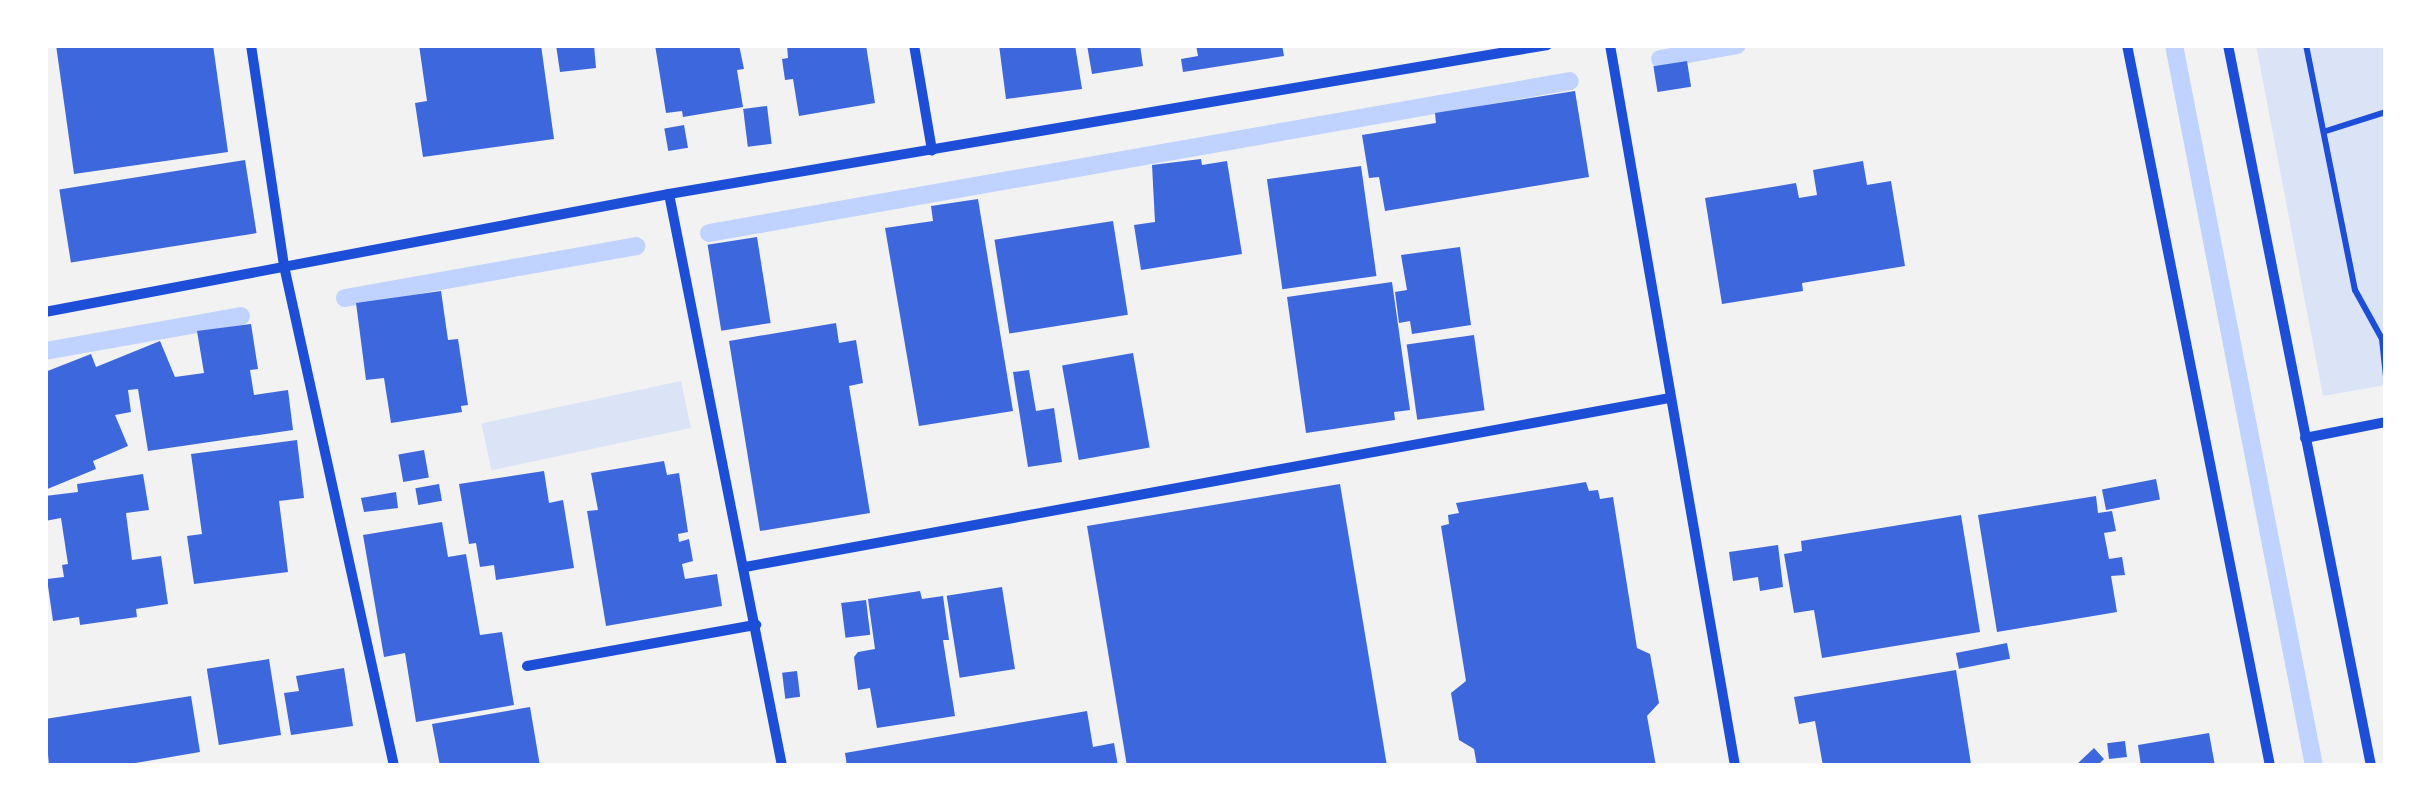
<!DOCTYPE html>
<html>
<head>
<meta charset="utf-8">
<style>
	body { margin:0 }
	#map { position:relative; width:2431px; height:811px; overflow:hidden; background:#f2f2f2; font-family:"PT Sans Narrow",sans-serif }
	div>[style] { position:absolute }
	.green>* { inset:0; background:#dbe4f7; transform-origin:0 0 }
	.stream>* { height:18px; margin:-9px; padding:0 9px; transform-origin:9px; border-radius:9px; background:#bfd3fe }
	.building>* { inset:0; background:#3d67dc; transform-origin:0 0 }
	.path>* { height:6px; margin:-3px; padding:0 3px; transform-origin:3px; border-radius:3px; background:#1d4ed8 }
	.minor>* { height:10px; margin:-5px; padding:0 5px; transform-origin:5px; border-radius:5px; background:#1d4ed8 }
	span { translate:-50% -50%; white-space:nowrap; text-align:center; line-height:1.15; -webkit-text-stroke:8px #fff; paint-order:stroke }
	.frame { position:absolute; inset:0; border:48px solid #fff; pointer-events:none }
</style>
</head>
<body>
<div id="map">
	<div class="green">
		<div style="clip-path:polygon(2256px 45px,2386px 45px,2386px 385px,2323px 396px)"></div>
		<div style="left:681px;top:381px;width:48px;height:204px;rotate:78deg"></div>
	</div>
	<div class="stream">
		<div style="left:2174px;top:45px;width:734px;rotate:79.01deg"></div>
		<div style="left:1660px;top:59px;width:78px;rotate:-10.3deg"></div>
		<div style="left:709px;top:233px;width:874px;rotate:-10.01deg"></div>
		<div style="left:345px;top:298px;width:296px;rotate:-10.1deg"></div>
		<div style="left:45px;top:351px;width:199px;rotate:-10.1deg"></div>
	</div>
	<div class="building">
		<div style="clip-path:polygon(56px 45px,213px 45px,228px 152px,74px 174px)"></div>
		<div style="clip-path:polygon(419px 45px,541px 45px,554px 139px,423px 157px,415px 103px,427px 101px)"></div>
		<div style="clip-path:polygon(556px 45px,594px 45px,596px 68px,560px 72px)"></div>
		<div style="clip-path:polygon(655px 45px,739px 45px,744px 69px,737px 70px,743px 107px,683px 117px,682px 111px,666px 113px)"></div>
		<div style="clip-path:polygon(787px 45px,866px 45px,875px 103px,799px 116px,793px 79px,785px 80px,782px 59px,788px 58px)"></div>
		<div style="clip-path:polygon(999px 45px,1075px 45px,1082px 89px,1006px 99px)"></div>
		<div style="clip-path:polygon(1087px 45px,1140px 45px,1143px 66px,1092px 74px)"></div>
		<div style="clip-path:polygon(1196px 45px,1282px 45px,1284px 56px,1183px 72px,1181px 59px,1198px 56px)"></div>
		<div style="left:1687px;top:61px;width:26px;height:34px;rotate:81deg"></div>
		<div style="clip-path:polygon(1575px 91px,1589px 177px,1385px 211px,1379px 177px,1369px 178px,1362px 135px,1436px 123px,1435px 113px)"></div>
		<div style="left:767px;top:106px;width:38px;height:24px;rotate:83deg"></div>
		<div style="left:684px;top:125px;width:23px;height:20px;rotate:80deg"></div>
		<div style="clip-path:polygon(1201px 159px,1202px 165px,1227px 161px,1242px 254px,1141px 270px,1134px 225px,1155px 222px,1152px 165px)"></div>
		<div style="left:245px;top:160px;width:74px;height:188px;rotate:81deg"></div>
		<div style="clip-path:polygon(1863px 161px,1867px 185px,1891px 181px,1905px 266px,1802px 283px,1803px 291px,1722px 304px,1705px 198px,1796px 183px,1799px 198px,1817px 195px,1813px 170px)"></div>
		<div style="left:1361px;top:166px;width:111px;height:95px;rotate:82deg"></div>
		<div style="clip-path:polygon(978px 199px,1013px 411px,919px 426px,885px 228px,933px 221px,931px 206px)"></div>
		<div style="left:1113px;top:221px;width:95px;height:120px;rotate:81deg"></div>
		<div style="left:757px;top:237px;width:87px;height:50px;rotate:81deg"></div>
		<div style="clip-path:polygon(1460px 247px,1471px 325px,1412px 334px,1410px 321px,1399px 323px,1395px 292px,1407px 290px,1401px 255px)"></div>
		<div style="clip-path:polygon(1392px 282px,1410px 410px,1394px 412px,1395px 420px,1306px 433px,1287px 297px)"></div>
		<div style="clip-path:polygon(441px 291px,448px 340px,458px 339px,468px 405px,461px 406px,462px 412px,391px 423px,384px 378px,366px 380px,356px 303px)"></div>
		<div style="clip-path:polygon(836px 323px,839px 343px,856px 340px,863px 383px,849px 386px,870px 513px,760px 531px,729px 341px)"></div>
		<div style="clip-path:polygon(251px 324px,258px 369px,250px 370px,254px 395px,288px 390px,293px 430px,148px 451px,138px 389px,128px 390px,131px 412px,115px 415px,128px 446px,93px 461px,96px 469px,45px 490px,45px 372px,91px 354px,96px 367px,160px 341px,175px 377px,204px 373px,197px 331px)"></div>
		<div style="left:1474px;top:335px;width:76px;height:68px;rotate:82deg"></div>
		<div style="left:1133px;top:353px;width:96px;height:72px;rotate:80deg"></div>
		<div style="clip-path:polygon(1029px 370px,1036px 411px,1054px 408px,1062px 462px,1028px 467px,1013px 372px)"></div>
		<div style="clip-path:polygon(297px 440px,304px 498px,279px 501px,288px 572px,194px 584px,187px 536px,202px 534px,191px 454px)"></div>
		<div style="left:424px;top:450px;width:28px;height:26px;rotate:80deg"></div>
		<div style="clip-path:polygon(664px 461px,667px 475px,679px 473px,688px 532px,678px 534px,679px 542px,689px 539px,693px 561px,682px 564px,685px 579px,717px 574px,722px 606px,606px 626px,587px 511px,598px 510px,591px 473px)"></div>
		<div style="clip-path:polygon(544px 471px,549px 503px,563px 500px,574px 568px,496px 580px,494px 565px,480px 567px,476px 543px,469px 544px,459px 484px)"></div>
		<div style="clip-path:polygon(143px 474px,149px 510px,126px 513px,132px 560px,161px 556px,168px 604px,136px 609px,137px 617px,80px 625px,79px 617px,53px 621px,47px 579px,64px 577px,62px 565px,68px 564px,61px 518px,45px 521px,45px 496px,78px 492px,77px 484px)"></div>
		<div style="left:2156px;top:479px;width:21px;height:55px;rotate:79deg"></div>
		<div style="clip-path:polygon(1586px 482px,1589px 491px,1598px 490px,1600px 499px,1613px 497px,1637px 648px,1650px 654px,1659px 703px,1647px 716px,1656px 766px,1477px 766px,1474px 749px,1459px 740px,1451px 693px,1466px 681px,1441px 526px,1449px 524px,1448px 515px,1459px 513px,1456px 503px)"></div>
		<div style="left:439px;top:484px;width:17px;height:24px;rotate:80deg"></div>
		<div style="clip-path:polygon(1340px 484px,1387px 766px,1127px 766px,1087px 526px)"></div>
		<div style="clip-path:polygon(396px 492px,398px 508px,364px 512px,361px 498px)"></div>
		<div style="clip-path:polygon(2096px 496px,2098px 513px,2112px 511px,2116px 531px,2104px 533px,2109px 559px,2122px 557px,2125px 575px,2111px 576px,2117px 612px,1997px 632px,1978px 515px)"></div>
		<div style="clip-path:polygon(1961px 515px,1980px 632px,1822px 658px,1814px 610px,1794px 613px,1784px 554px,1802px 551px,1801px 541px)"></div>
		<div style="clip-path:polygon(442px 522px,448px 557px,466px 554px,480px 635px,502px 632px,514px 705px,416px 722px,405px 653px,384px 657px,363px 535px)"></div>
		<div style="clip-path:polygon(1778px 545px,1783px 587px,1760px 591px,1758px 577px,1733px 581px,1729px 552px)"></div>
		<div style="left:1002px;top:587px;width:83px;height:56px;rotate:81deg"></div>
		<div style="clip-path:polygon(920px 591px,922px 599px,943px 596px,949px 640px,943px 640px,955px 716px,877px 728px,870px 688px,858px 690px,854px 657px,858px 652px,875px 649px,868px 599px)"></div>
		<div style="left:866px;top:600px;width:35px;height:25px;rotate:83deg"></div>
		<div style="left:2007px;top:643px;width:16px;height:52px;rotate:79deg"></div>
		<div style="left:269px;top:659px;width:77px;height:63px;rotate:81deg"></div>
		<div style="clip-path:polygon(344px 668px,353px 726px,291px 735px,284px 693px,299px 691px,296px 676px)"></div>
		<div style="clip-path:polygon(1956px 670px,1971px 764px,1823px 766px,1815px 721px,1799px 724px,1794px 697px)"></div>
		<div style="left:797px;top:671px;width:26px;height:15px;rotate:83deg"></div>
		<div style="clip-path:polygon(191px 696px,200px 752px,118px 766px,49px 766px,45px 719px)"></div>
		<div style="clip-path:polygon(530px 707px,540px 766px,440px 766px,432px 724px)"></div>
		<div style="clip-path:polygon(1087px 711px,1093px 747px,1114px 743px,1118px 766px,847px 766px,845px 753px)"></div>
		<div style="clip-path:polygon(2209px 733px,2215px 766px,2141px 766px,2138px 745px)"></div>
		<div style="left:2125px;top:741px;width:16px;height:18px;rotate:83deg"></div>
		<div style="clip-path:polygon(2094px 748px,2104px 759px,2097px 766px,2075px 766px)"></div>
	</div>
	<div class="path">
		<div style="left:2306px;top:45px;width:250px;rotate:78.7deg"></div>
		<div style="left:2355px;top:290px;width:56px;rotate:61.1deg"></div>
		<div style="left:2382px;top:339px;width:38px;rotate:84deg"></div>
		<div style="left:2326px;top:131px;width:63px;rotate:-17.6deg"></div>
	</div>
	<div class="minor">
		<div style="left:251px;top:45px;width:223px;rotate:81.5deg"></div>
		<div style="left:284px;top:266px;width:512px;rotate:77.59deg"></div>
		<div style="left:914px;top:45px;width:107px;rotate:80.3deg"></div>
		<div style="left:1610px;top:45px;width:732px;rotate:80.16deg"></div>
		<div style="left:2127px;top:45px;width:735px;rotate:78.78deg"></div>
		<div style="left:2228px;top:45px;width:735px;rotate:78.78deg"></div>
		<div style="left:669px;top:194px;width:583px;rotate:78.82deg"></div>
		<div style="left:45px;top:312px;width:635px;rotate:-10.71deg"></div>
		<div style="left:669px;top:194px;width:891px;rotate:-9.63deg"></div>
		<div style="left:2305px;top:438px;width:83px;rotate:-11.2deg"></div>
		<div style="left:745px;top:567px;width:939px;rotate:-10.36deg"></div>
		<div style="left:527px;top:666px;width:233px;rotate:-10.2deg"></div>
	</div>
	<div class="frame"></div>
</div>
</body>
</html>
